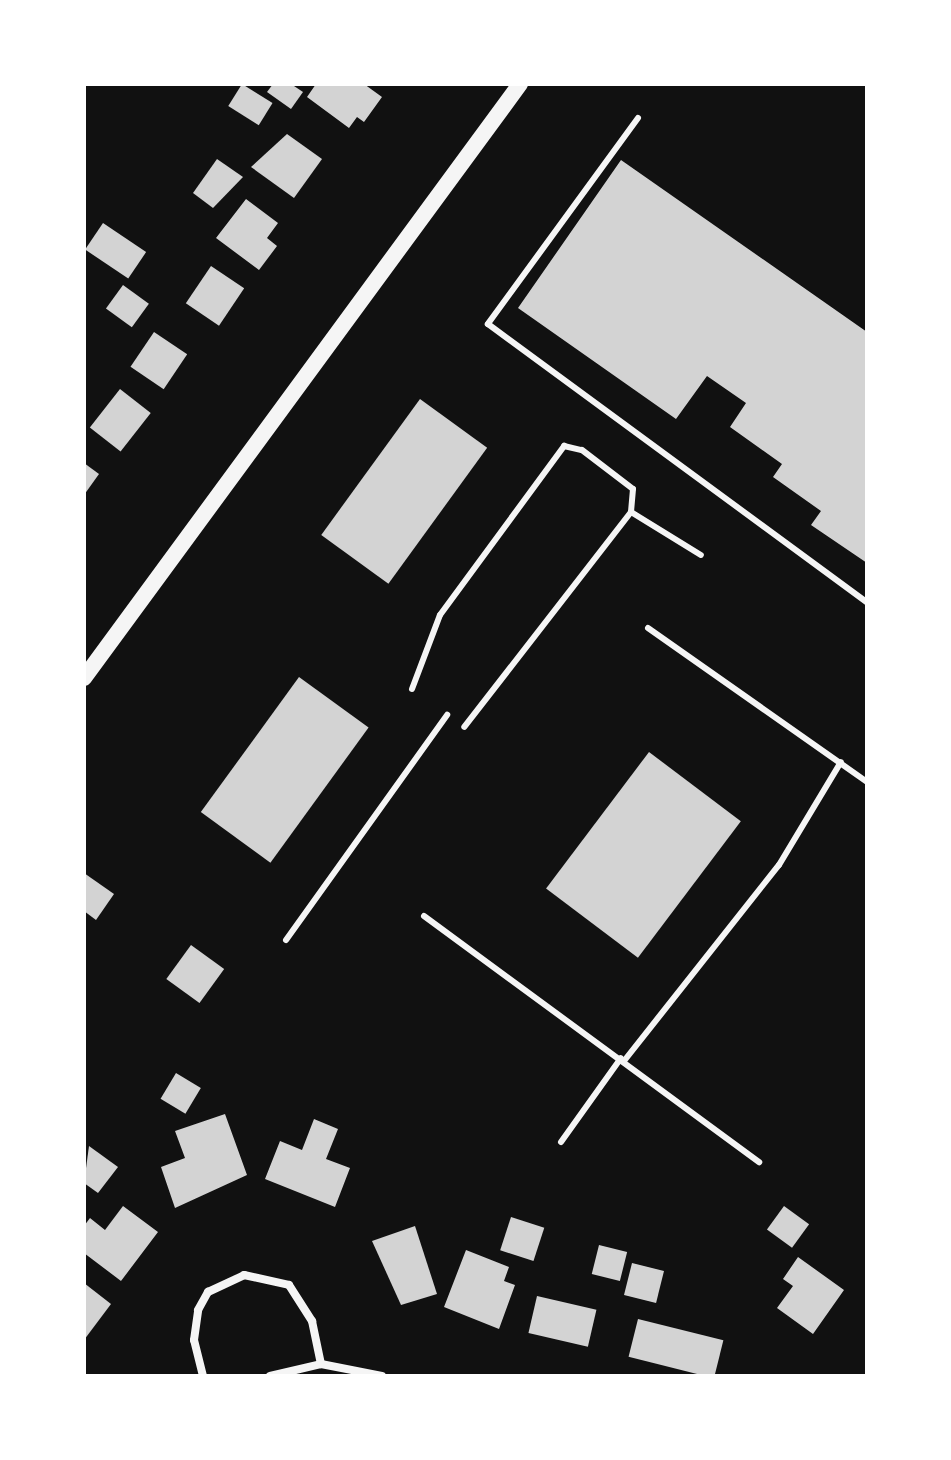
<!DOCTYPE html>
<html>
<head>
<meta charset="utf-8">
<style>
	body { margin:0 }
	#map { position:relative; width:951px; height:1460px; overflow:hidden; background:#111; font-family:Karla,sans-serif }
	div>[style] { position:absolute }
	.building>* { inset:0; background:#d3d3d3; transform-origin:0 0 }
	.service>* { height:6px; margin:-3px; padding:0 3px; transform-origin:3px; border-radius:3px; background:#f5f5f5 }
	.minor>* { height:8px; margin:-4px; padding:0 4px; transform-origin:4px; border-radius:4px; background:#f5f5f5 }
	.secondary>* { height:16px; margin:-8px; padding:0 8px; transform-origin:8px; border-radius:8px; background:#f5f5f5 }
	span { translate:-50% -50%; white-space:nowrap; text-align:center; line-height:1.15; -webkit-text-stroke:8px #fff; paint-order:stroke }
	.frame { position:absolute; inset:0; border:86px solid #fff; pointer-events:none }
</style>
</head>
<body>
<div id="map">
	<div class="building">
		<div style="left:242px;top:84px;width:36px;height:26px;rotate:32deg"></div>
		<div style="clip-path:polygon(273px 84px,291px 84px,303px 92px,291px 109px,267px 92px)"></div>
		<div style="clip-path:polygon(316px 84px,364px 84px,382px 97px,364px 122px,357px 117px,349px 128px,307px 97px)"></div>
		<div style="clip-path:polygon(287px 134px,322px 159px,294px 198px,251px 167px)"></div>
		<div style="clip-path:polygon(217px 159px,243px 177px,213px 208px,193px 193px)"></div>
		<div style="clip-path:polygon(621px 160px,867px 332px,867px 563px,811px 525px,821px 511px,773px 477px,782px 464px,730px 427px,746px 403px,707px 376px,676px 419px,518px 308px)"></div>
		<div style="clip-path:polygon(246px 199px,278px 223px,267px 238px,277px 246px,259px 270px,216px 238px)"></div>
		<div style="left:103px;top:223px;width:52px;height:32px;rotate:34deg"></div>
		<div style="left:211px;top:266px;width:40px;height:45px;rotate:34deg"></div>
		<div style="left:123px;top:285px;width:32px;height:29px;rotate:36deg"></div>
		<div style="left:154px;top:332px;width:40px;height:42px;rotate:34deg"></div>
		<div style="left:120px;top:389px;width:39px;height:49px;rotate:38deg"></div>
		<div style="left:420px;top:399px;width:83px;height:168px;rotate:36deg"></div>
		<div style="clip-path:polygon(84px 463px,99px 474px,84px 495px)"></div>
		<div style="left:299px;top:677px;width:86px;height:167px;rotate:36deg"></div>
		<div style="left:649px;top:752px;width:115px;height:171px;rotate:37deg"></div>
		<div style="clip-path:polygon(84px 873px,114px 894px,96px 920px,84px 911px)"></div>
		<div style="left:191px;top:945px;width:41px;height:42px;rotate:36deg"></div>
		<div style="left:176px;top:1073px;width:29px;height:30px;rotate:31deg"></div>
		<div style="clip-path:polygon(225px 1114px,247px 1175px,175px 1208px,161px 1167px,185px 1158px,175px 1131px)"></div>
		<div style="clip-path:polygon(314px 1119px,338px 1129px,326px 1159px,350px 1168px,335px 1207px,265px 1179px,280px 1141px,302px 1150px)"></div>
		<div style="clip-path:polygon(89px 1146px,118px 1167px,98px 1193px,84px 1183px)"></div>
		<div style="clip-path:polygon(123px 1206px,158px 1232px,121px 1281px,84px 1253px,84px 1226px,90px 1218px,105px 1230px)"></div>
		<div style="left:784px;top:1206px;width:31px;height:29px;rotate:36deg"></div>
		<div style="left:511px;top:1217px;width:35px;height:35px;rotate:18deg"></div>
		<div style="clip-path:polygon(415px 1226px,437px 1294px,401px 1305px,372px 1241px)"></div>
		<div style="left:599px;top:1245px;width:29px;height:30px;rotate:14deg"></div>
		<div style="clip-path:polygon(466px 1250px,509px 1267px,504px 1281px,515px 1285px,499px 1329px,444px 1307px)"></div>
		<div style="clip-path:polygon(798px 1257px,844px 1290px,813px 1334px,777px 1308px,793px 1286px,783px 1279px)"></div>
		<div style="left:632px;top:1263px;width:33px;height:33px;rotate:14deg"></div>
		<div style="clip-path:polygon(84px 1283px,111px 1304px,84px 1340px)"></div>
		<div style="left:537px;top:1296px;width:61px;height:38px;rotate:13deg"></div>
		<div style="left:638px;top:1319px;width:88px;height:39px;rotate:14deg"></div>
	</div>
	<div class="service">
		<div style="left:638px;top:118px;width:255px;rotate:126.1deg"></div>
		<div style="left:488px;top:324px;width:470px;rotate:36.3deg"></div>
		<div style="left:631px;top:512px;width:82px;rotate:31.6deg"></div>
		<div style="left:648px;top:628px;width:268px;rotate:35.1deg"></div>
		<div style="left:412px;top:689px;width:79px;rotate:-69.3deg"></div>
		<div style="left:440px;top:615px;width:210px;rotate:-53.7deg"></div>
		<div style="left:564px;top:446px;width:18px;rotate:13deg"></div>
		<div style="left:582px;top:450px;width:64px;rotate:37.4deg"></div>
		<div style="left:633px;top:489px;width:23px;rotate:95deg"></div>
		<div style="left:631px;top:512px;width:272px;rotate:127.8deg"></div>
		<div style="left:424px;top:916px;width:416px;rotate:36.3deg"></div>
		<div style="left:286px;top:940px;width:277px;rotate:-54.4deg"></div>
		<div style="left:624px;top:1061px;width:250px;rotate:-51.7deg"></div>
		<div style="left:779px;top:865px;width:120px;rotate:-59deg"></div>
		<div style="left:561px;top:1142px;width:103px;rotate:-54.5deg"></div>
	</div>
	<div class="minor">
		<div style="left:203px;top:1376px;width:37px;rotate:-104deg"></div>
		<div style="left:194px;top:1340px;width:30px;rotate:-82deg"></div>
		<div style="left:198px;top:1310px;width:21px;rotate:-61deg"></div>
		<div style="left:208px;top:1292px;width:40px;rotate:-25deg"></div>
		<div style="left:244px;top:1275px;width:46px;rotate:12.5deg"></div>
		<div style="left:289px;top:1285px;width:43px;rotate:57.4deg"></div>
		<div style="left:312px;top:1321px;width:44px;rotate:78.2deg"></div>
		<div style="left:270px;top:1376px;width:52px;rotate:-13.2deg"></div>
		<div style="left:321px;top:1364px;width:62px;rotate:11.1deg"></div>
	</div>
	<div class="secondary">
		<div style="left:84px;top:678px;width:737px;rotate:-53.72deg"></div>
	</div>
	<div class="frame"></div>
</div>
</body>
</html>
